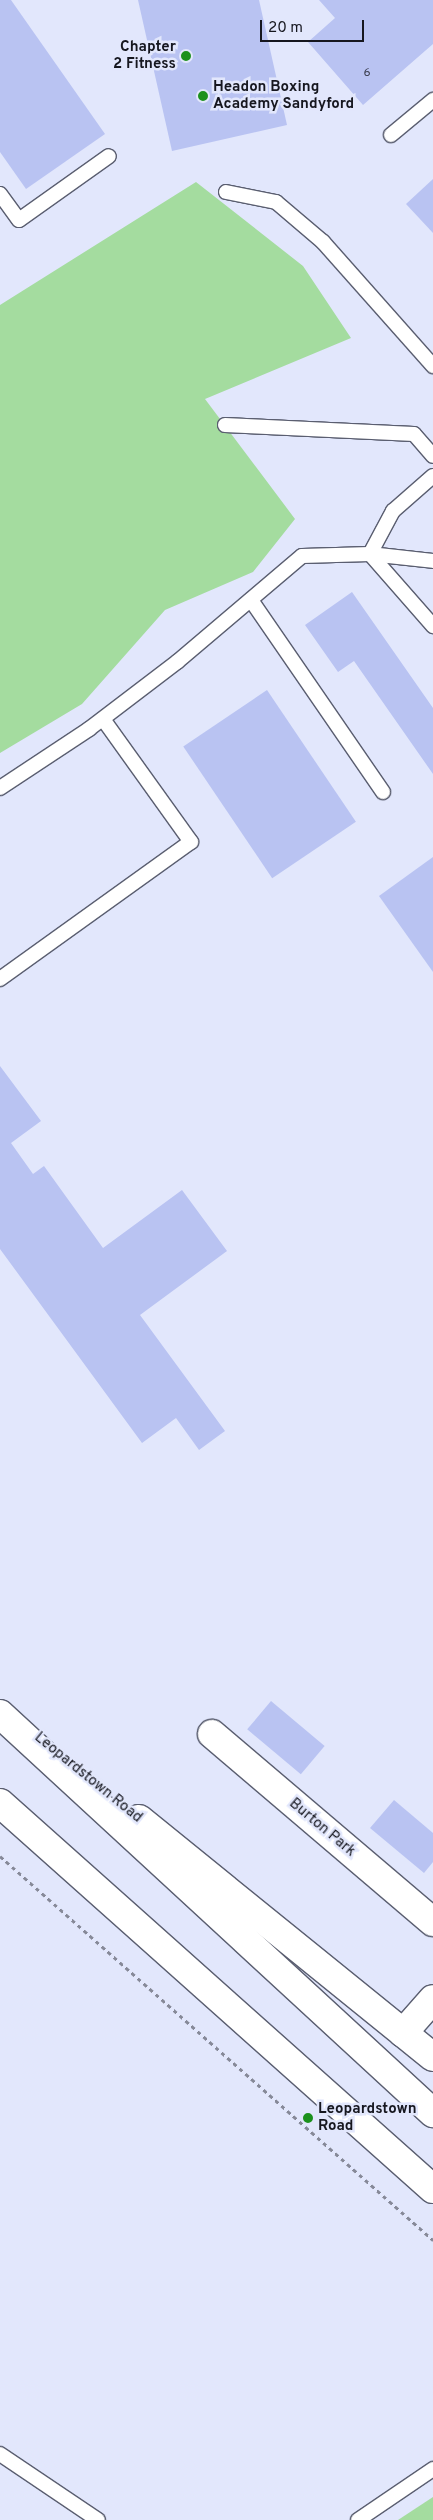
<!DOCTYPE html>
<html>
<head>
<meta charset="utf-8">
<style>
	body { margin:0 }
	#map { position:relative; width:433px; height:2520px; overflow:hidden; background:#e2e7fc; font-family:Overpass,sans-serif }
	div>[style] { position:absolute }
	.green>* { inset:0; background:#a4dc9f }
	.building>* { inset:0; background:#b9c3f2; transform-origin:0 0 }
	.path>* { height:3px; margin-top:-1.5px; transform-origin:0; background:repeating-linear-gradient(90deg,#868998 0 4px,transparent 0 8px) }
	.roads { filter:drop-shadow(1px 0 #5a5e70) drop-shadow(-1px 0 #5a5e70) drop-shadow(0 1px #5a5e70) drop-shadow(0 -1px #5a5e70) }
	.lane>* { height:14px; margin:-7px; padding:0 7px; transform-origin:7px; border-radius:7px; background:#fff }
	.street>* { height:28px; margin:-14px; padding:0 14px; transform-origin:14px; border-radius:14px; background:#fff }
	.highway>* { height:28px; margin:-14px; padding:0 14px; transform-origin:14px; border-radius:14px; background:#fff }
	.dots>* { width:14px; height:14px; translate:-50% -50%; box-sizing:border-box; border:2px solid #e2e7fc; border-radius:50% }
	span { translate:-50% -50%; white-space:nowrap; text-align:center; line-height:1.15; -webkit-text-stroke:5px #e2e7fc; paint-order:stroke }
	.number-label { font-size:12px; color:#3f4254 }
	.number-label span { -webkit-text-stroke-width:0 }
	.poi-label { font-size:15px; color:#16171f; font-weight:700 }
	.right { translate:-100% -50%; text-align:right }
	.left { translate:0 -50%; text-align:left }
	.street-label { font-size:15px; color:#16171f }
	.scale { position:absolute; left:260px; top:20px; width:104px; height:22px; box-sizing:border-box; border:2px solid #16171f; border-top:0; padding-left:6px; font-size:15px; line-height:18px; white-space:nowrap; color:#16171f; -webkit-text-stroke:4px #e2e7fc; paint-order:stroke }
</style>
</head>
<body>
<div id="map">
	<div class="green">
		<div style="clip-path:polygon(196px 182px,303px 266px,351px 338px,205px 399px,295px 519px,253px 572px,165px 610px,82px 704px,0 753px,0 305px)"></div>
		<div style="clip-path:polygon(433px 2497px,433px 2520px,398px 2520px)"></div>
	</div>
	<div class="building">
		<div style="clip-path:polygon(0 0,11px 0,105px 134px,26px 189px,0 152px)"></div>
		<div style="clip-path:polygon(138px 0,259px 0,287px 125px,172px 151px)"></div>
		<div style="clip-path:polygon(319px 0,433px 0,433px 44px,363px 105px,308px 42px,335px 18px)"></div>
		<div style="clip-path:polygon(433px 179px,433px 233px,406px 204px)"></div>
		<div style="clip-path:polygon(352px 592px,433px 708px,433px 774px,354px 661px,338px 672px,305px 625px)"></div>
		<div style="left:267px;top:690px;width:159px;height:101px;rotate:56deg"></div>
		<div style="clip-path:polygon(433px 857px,433px 972px,379px 896px)"></div>
		<div style="clip-path:polygon(0 1066px,41px 1121px,11px 1143px,33px 1174px,44px 1166px,103px 1248px,182px 1190px,227px 1251px,140px 1315px,225px 1431px,199px 1450px,176px 1418px,142px 1443px,0 1249px)"></div>
		<div style="left:271px;top:1701px;width:70px;height:37px;rotate:40deg"></div>
		<div style="clip-path:polygon(394px 1800px,433px 1833px,433px 1862px,424px 1873px,370px 1828px)"></div>
	</div>
	<div class="path">
		<div style="left:0;top:1856px;width:579px;rotate:41.57deg"></div>
	</div>
	<div class="roads">
		<div class="lane">
			<div style="left:391px;top:135px;width:55px;rotate:-39.8deg"></div>
			<div style="left:226px;top:192px;width:51px;rotate:11.3deg"></div>
			<div style="left:276px;top:202px;width:62px;rotate:40.4deg"></div>
			<div style="left:323px;top:242px;width:166px;rotate:48.4deg"></div>
			<div style="left:0;top:194px;width:32px;rotate:54deg"></div>
			<div style="left:19px;top:220px;width:110px;rotate:-35.4deg"></div>
			<div style="left:225px;top:425px;width:189px;rotate:2.7deg"></div>
			<div style="left:414px;top:434px;width:29px;rotate:49deg"></div>
			<div style="left:370px;top:554px;width:49px;rotate:-61.9deg"></div>
			<div style="left:393px;top:511px;width:53px;rotate:-41.2deg"></div>
			<div style="left:370px;top:554px;width:96px;rotate:48.8deg"></div>
			<div style="left:251px;top:600px;width:233px;rotate:55.5deg"></div>
			<div style="left:0;top:788px;width:107px;rotate:-33.5deg"></div>
			<div style="left:89px;top:729px;width:111px;rotate:-37.3deg"></div>
			<div style="left:177px;top:662px;width:164px;rotate:-40.3deg"></div>
			<div style="left:302px;top:556px;width:68px;rotate:-1.7deg"></div>
			<div style="left:370px;top:554px;width:63px;rotate:6.3deg"></div>
			<div style="left:0;top:979px;width:235px;rotate:-35.7deg"></div>
			<div style="left:191px;top:842px;width:151px;rotate:-125.6deg"></div>
			<div style="left:0;top:2454px;width:118px;rotate:34deg"></div>
			<div style="left:358px;top:2520px;width:91px;rotate:-34.2deg"></div>
		</div>
		<div class="street">
			<div style="left:212px;top:1734px;width:290px;rotate:40.4deg"></div>
			<div style="left:403px;top:2033px;width:45px;rotate:-48.6deg"></div>
		</div>
		<div class="highway">
			<div style="left:0;top:1714px;width:589px;rotate:42.66deg"></div>
			<div style="left:0;top:1803px;width:580px;rotate:41.72deg"></div>
			<div style="left:139px;top:1819px;width:378px;rotate:39deg"></div>
		</div>
	</div>
	<div class="dots">
		<div style="left:186px;top:56px;background:#1c911d"></div>
		<div style="left:203px;top:96px;background:#1c911d"></div>
		<div style="left:308px;top:2118px;background:#1c911d"></div>
	</div>
	<div class="number-label">
		<span style="left:367px;top:74px">6</span>
	</div>
	<div class="poi-label">
		<span class="right" style="left:176px;top:56px">Chapter<br>2 Fitness</span>
		<span class="left" style="left:213px;top:96px">Headon Boxing<br>Academy Sandyford</span>
		<span class="left" style="left:318px;top:2118px">Leopardstown<br>Road</span>
	</div>
	<div class="street-label">
		<span style="left:88px;top:1778px;rotate:39deg">Leopardstown Road</span>
		<span style="left:322px;top:1828px;rotate:40deg">Burton Park</span>
	</div>
	<div class="scale">20 m</div>
</div>
</body>
</html>
